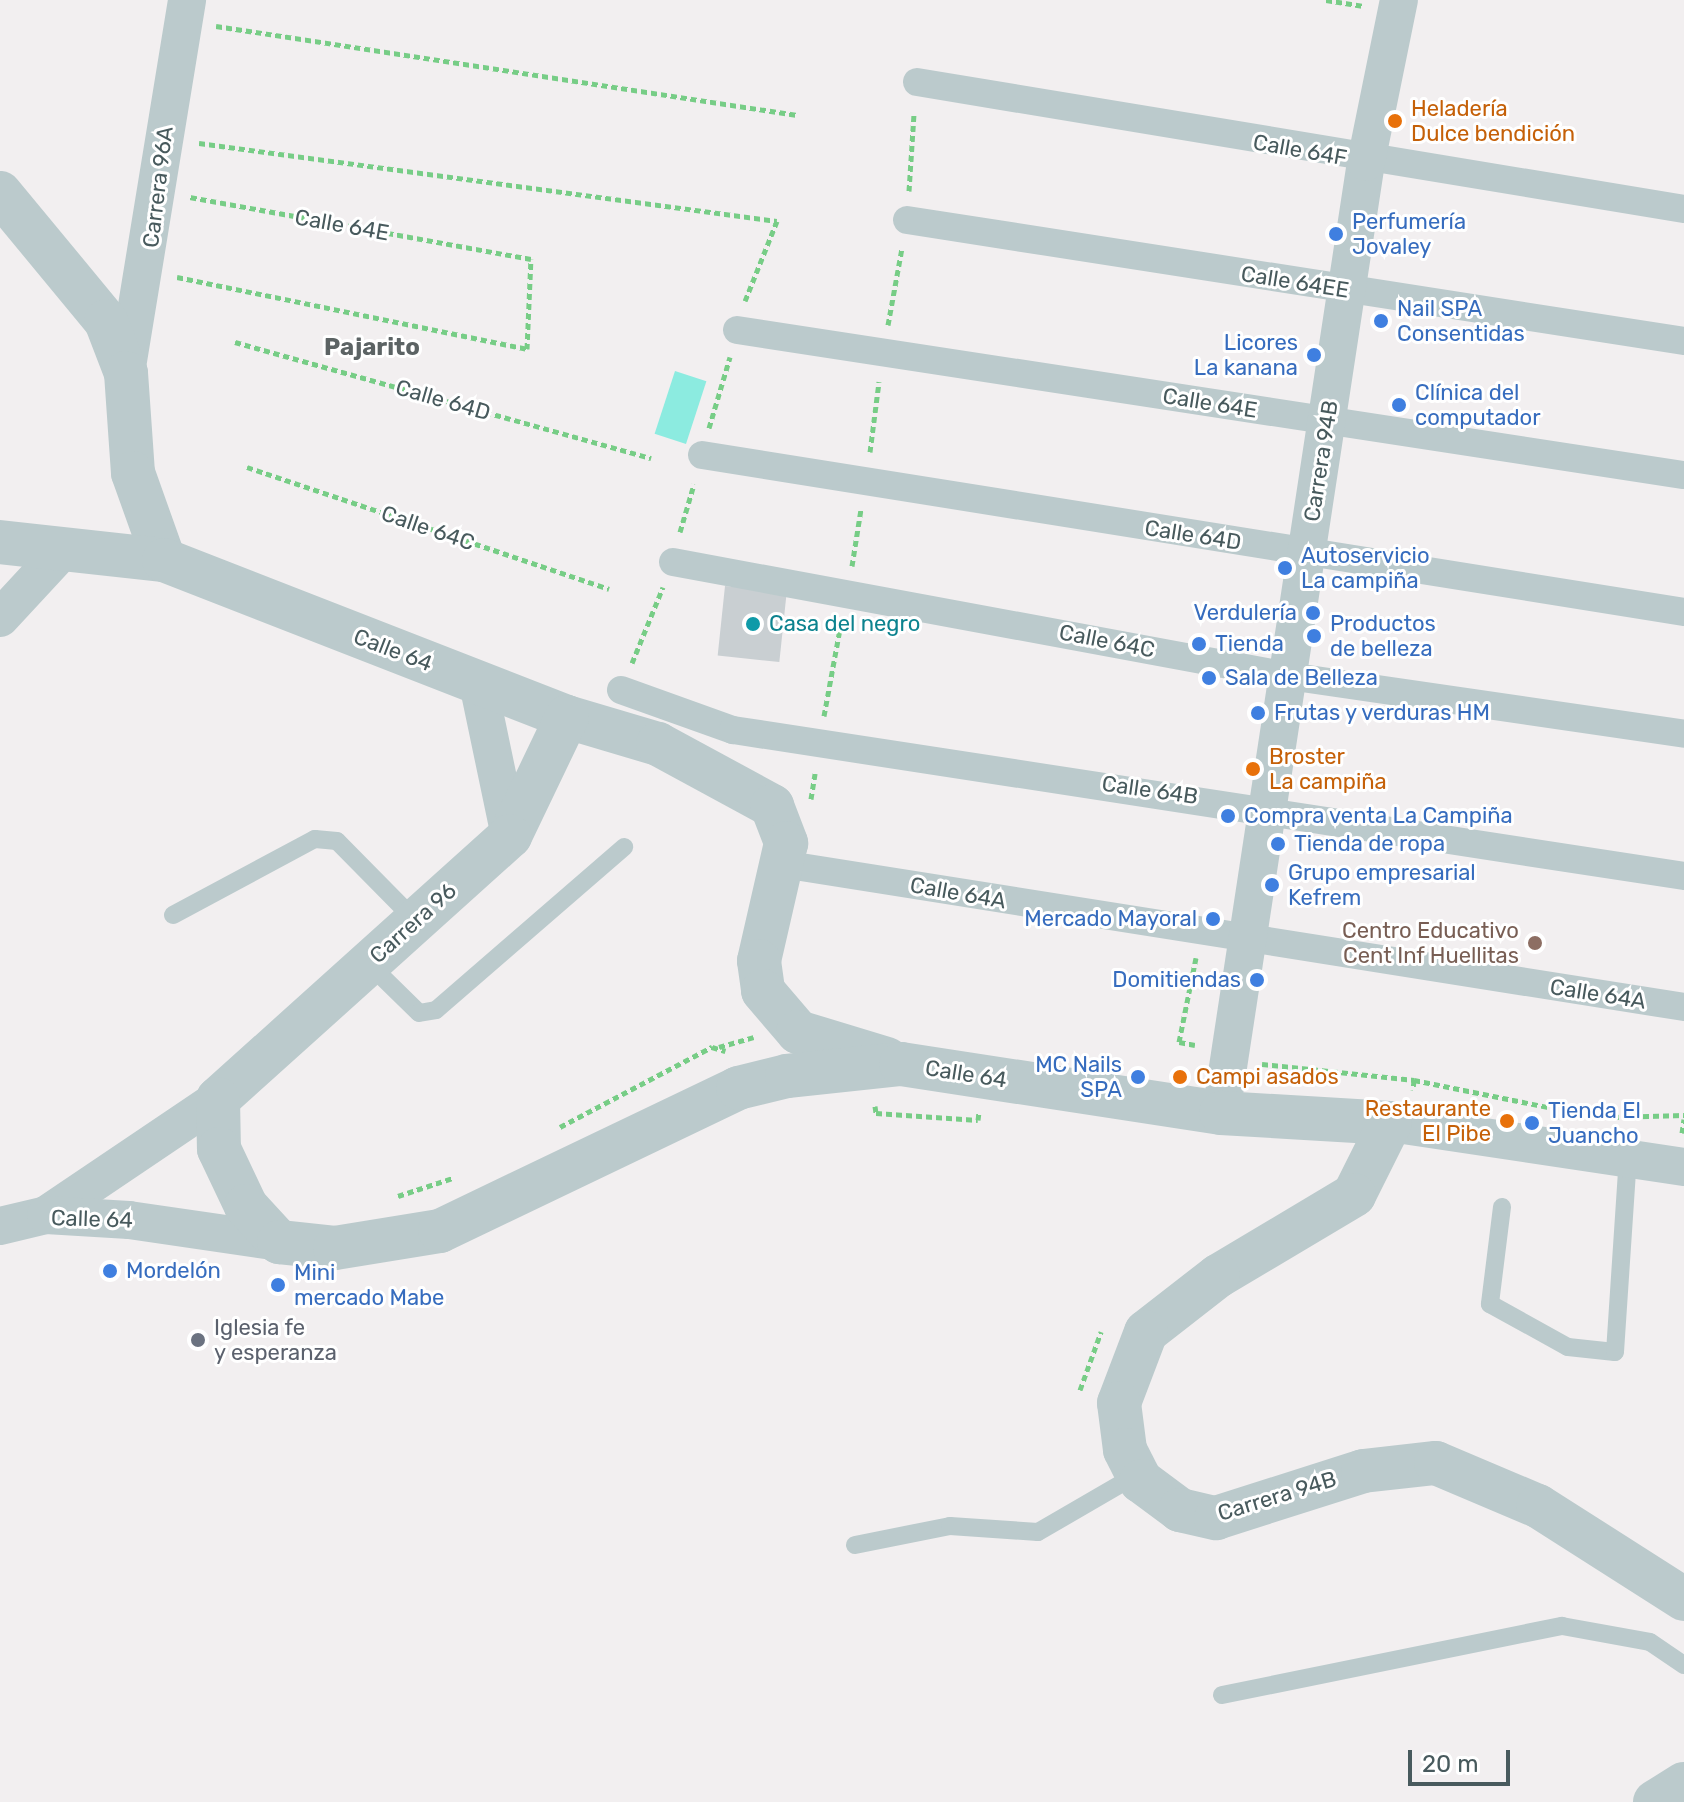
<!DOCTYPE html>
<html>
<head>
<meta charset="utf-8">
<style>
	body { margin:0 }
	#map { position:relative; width:1684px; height:1802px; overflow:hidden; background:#f2eff0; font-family:Rubik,sans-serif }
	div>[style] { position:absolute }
	.water>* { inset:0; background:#8cebe0; transform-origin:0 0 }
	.building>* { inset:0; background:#c9cfd2; transform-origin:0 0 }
	.path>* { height:5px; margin-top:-2.5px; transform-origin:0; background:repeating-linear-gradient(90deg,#77cd86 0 6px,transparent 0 10px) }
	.service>* { height:18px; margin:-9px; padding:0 9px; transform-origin:9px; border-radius:9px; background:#bbcacc }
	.pedestrian>* { height:28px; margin:-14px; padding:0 14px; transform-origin:14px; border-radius:14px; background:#bbcacc }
	.minor>* { height:38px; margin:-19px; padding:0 19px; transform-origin:19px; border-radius:19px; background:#bbcacc }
	.tertiary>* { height:44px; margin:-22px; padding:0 22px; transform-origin:22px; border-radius:22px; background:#bbcacc }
	.dots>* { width:22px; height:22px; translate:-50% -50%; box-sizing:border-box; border:4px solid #fff; border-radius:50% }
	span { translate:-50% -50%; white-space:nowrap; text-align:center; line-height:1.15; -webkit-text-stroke:6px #fff; paint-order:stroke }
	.food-label { font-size:22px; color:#c56008 }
	.left { translate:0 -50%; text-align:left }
	.right { translate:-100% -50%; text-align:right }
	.street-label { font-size:22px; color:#485a5d }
	.shop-label { font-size:22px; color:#366cbe }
	.culture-label { font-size:22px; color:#0d838f }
	.education-label { font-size:22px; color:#785e54 }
	.worship-label { font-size:22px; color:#5b616d }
	.neighbourhood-label { font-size:24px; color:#5c6364; font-weight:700 }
	.scale { position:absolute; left:1408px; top:1750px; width:102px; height:36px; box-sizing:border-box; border:4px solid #485a5d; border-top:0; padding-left:10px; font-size:24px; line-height:28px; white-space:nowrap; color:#485a5d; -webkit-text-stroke:6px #fff; paint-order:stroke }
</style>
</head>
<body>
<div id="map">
	<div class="water">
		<div style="left:675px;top:371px;width:33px;height:66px;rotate:18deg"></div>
	</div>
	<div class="building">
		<div style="left:725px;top:586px;width:62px;height:70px;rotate:6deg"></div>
	</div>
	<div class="path">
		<div style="left:1326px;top:0;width:38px;rotate:9deg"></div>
		<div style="left:216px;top:26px;width:588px;rotate:8.71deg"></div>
		<div style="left:199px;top:143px;width:583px;rotate:7.69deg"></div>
		<div style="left:777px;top:221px;width:86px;rotate:111.8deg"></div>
		<div style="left:909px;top:191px;width:78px;rotate:-86.3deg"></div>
		<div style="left:177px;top:277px;width:357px;rotate:11.6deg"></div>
		<div style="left:527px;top:349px;width:90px;rotate:-87.5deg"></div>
		<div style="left:531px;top:259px;width:347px;rotate:-169.7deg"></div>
		<div style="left:888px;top:325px;width:78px;rotate:-79.7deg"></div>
		<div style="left:235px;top:342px;width:432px;rotate:15.6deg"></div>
		<div style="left:709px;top:428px;width:74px;rotate:-73.5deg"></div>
		<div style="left:870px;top:452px;width:71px;rotate:-82.7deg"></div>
		<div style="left:247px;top:467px;width:382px;rotate:18.6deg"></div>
		<div style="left:680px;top:532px;width:50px;rotate:-73.7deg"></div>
		<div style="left:852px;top:566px;width:58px;rotate:-81deg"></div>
		<div style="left:632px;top:663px;width:82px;rotate:-67.8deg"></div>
		<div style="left:824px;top:716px;width:95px;rotate:-79.6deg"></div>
		<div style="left:811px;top:799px;width:26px;rotate:-81deg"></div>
		<div style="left:1195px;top:1045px;width:16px;rotate:-169deg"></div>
		<div style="left:1179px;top:1042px;width:86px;rotate:-78.6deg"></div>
		<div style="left:719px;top:1047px;width:36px;rotate:-16deg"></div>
		<div style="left:1262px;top:1064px;width:153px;rotate:6deg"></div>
		<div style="left:1414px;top:1080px;width:10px;rotate:96deg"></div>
		<div style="left:1414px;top:1080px;width:137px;rotate:11.4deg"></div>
		<div style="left:875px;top:1106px;width:7px;rotate:82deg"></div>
		<div style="left:876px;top:1113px;width:102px;rotate:3.9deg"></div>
		<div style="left:978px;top:1120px;width:8px;rotate:-83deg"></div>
		<div style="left:1613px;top:1117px;width:71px;rotate:-1.6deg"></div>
		<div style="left:560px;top:1127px;width:172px;rotate:-27.8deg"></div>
		<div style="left:712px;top:1047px;width:14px;rotate:17deg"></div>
		<div style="left:1682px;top:1133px;width:14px;rotate:-82deg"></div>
		<div style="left:398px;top:1196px;width:58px;rotate:-18.1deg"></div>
		<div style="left:1080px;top:1390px;width:62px;rotate:-70.1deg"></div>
	</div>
	<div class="service">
		<div style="left:173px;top:915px;width:161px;rotate:-28.2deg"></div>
		<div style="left:315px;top:839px;width:22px;rotate:5deg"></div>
		<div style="left:337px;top:841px;width:111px;rotate:45.4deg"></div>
		<div style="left:368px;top:963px;width:71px;rotate:44.4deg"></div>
		<div style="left:419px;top:1013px;width:17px;rotate:-10deg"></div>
		<div style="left:436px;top:1010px;width:249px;rotate:-40.9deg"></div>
		<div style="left:1502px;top:1207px;width:98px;rotate:97.1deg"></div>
		<div style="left:1490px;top:1304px;width:89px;rotate:28.9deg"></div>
		<div style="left:1568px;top:1347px;width:47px;rotate:6.1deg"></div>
		<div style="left:1615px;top:1352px;width:195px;rotate:-86.2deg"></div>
		<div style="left:855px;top:1545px;width:97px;rotate:-11.3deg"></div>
		<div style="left:950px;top:1526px;width:88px;rotate:3.9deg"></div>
		<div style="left:1038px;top:1532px;width:116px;rotate:-30.1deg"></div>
		<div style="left:1222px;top:1695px;width:347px;rotate:-11.5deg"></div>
		<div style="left:1562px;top:1626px;width:89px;rotate:10.3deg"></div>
		<div style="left:1650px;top:1642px;width:41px;rotate:34.1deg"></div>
	</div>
	<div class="pedestrian">
		<div style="left:917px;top:82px;width:777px;rotate:9.4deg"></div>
		<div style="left:907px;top:220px;width:786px;rotate:8.85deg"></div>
		<div style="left:737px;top:330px;width:958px;rotate:8.71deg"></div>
		<div style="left:702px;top:455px;width:994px;rotate:9.08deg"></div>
		<div style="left:673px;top:562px;width:625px;rotate:10.5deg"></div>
		<div style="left:1288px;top:676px;width:400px;rotate:8.3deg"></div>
		<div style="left:621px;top:690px;width:119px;rotate:19.7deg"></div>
		<div style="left:733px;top:730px;width:962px;rotate:8.73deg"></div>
		<div style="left:801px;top:867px;width:894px;rotate:9.01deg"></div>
	</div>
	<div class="minor">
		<div style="left:126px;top:373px;width:378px;rotate:-80.7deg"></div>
		<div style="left:0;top:618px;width:91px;rotate:-47.2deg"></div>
		<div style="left:478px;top:683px;width:156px;rotate:78.2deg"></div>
		<div style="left:1221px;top:1113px;width:962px;rotate:-81.33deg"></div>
		<div style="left:1366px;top:162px;width:165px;rotate:-78.5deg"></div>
		<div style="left:1390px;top:1123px;width:297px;rotate:8.5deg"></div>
		<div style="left:46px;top:1215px;width:207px;rotate:-34deg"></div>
		<div style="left:0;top:1226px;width:47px;rotate:-13.4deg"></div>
		<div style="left:46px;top:1215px;width:83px;rotate:3.4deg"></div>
		<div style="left:129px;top:1220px;width:152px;rotate:8.3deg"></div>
	</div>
	<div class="tertiary">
		<div style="left:0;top:193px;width:166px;rotate:50.4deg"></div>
		<div style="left:106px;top:321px;width:56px;rotate:69deg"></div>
		<div style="left:126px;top:373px;width:100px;rotate:86deg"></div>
		<div style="left:133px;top:473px;width:92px;rotate:70.4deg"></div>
		<div style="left:0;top:542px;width:165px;rotate:6.3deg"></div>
		<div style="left:164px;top:560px;width:433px;rotate:21.3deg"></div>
		<div style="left:567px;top:717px;width:95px;rotate:16.5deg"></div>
		<div style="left:658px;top:744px;width:130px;rotate:28.5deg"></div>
		<div style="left:772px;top:806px;width:40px;rotate:69deg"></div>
		<div style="left:786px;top:843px;width:121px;rotate:102.9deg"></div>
		<div style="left:759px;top:961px;width:30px;rotate:82deg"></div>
		<div style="left:763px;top:991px;width:54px;rotate:49.5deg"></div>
		<div style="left:798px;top:1032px;width:93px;rotate:16.9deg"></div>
		<div style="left:567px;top:717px;width:132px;rotate:115.6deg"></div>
		<div style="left:510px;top:836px;width:393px;rotate:138deg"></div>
		<div style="left:218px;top:1099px;width:50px;rotate:88.9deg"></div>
		<div style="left:219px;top:1149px;width:63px;rotate:64.7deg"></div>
		<div style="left:246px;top:1206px;width:49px;rotate:47.5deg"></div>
		<div style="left:279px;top:1242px;width:56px;rotate:6.1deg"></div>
		<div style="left:335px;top:1248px;width:106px;rotate:-9.2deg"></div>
		<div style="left:440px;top:1231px;width:331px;rotate:-25.6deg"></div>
		<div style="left:738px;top:1088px;width:50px;rotate:-13.8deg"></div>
		<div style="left:787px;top:1076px;width:115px;rotate:-6deg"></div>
		<div style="left:901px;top:1064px;width:324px;rotate:8.7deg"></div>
		<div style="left:1221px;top:1113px;width:169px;rotate:3.4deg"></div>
		<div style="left:1390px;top:1123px;width:80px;rotate:116.6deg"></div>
		<div style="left:1354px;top:1195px;width:158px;rotate:149.2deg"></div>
		<div style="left:1218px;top:1276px;width:91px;rotate:142.1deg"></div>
		<div style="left:1146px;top:1332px;width:76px;rotate:110.8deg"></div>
		<div style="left:1119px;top:1403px;width:47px;rotate:82.7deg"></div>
		<div style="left:1125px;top:1450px;width:35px;rotate:63deg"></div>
		<div style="left:1141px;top:1481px;width:49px;rotate:36.6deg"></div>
		<div style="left:1180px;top:1510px;width:37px;rotate:13deg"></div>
		<div style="left:1216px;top:1518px;width:154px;rotate:-17.7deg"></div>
		<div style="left:1363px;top:1471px;width:73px;rotate:-6.3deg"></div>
		<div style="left:1436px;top:1463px;width:111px;rotate:22.9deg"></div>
		<div style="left:1538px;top:1506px;width:173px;rotate:32.5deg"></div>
		<div style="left:1655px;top:1802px;width:34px;rotate:-32deg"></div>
	</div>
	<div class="dots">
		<div style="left:1395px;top:121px;background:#e8710a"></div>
		<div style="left:1336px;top:234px;background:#3f7fe0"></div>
		<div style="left:1381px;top:321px;background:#3f7fe0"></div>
		<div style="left:1314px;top:355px;background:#3f7fe0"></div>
		<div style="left:1399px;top:405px;background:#3f7fe0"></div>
		<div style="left:1285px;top:568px;background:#3f7fe0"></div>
		<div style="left:1313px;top:613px;background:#3f7fe0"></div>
		<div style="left:753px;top:624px;background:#0f9aa8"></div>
		<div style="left:1314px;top:636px;background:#3f7fe0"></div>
		<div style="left:1199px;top:644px;background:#3f7fe0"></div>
		<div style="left:1209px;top:678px;background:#3f7fe0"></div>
		<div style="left:1258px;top:713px;background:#3f7fe0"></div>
		<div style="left:1253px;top:769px;background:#e8710a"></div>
		<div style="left:1228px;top:816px;background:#3f7fe0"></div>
		<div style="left:1278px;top:844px;background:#3f7fe0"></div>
		<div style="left:1272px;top:885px;background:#3f7fe0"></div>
		<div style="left:1213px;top:919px;background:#3f7fe0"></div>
		<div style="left:1535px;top:943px;background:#8d6e63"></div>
		<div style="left:1257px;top:980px;background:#3f7fe0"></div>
		<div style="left:1138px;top:1077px;background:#3f7fe0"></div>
		<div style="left:1180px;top:1077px;background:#e8710a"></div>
		<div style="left:1507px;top:1121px;background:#e8710a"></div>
		<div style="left:1532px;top:1123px;background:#3f7fe0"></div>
		<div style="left:110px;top:1271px;background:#3f7fe0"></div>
		<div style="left:278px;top:1285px;background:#3f7fe0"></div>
		<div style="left:198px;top:1340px;background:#6b7280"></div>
	</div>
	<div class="food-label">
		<span class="left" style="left:1411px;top:121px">Heladería<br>Dulce bendición</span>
		<span class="left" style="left:1269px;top:769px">Broster<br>La campiña</span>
		<span class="left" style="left:1196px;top:1077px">Campi asados</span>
		<span class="right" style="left:1491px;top:1121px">Restaurante<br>El Pibe</span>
	</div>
	<div class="street-label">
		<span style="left:1300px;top:150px;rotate:10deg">Calle 64F</span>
		<span style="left:158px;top:187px;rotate:-83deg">Carrera 96A</span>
		<span style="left:342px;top:225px;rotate:10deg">Calle 64E</span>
		<span style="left:1295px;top:282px;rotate:9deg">Calle 64EE</span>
		<span style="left:443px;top:400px;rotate:16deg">Calle 64D</span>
		<span style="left:1210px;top:403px;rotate:9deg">Calle 64E</span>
		<span style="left:1321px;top:461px;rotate:-81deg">Carrera 94B</span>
		<span style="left:428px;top:528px;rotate:19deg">Calle 64C</span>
		<span style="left:1193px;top:535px;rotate:9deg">Calle 64D</span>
		<span style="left:1107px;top:641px;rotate:11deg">Calle 64C</span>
		<span style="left:393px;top:650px;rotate:21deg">Calle 64</span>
		<span style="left:1150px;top:790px;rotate:8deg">Calle 64B</span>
		<span style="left:958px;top:893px;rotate:10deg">Calle 64A</span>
		<span style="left:413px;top:923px;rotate:-42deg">Carrera 96</span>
		<span style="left:1598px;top:994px;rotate:9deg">Calle 64A</span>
		<span style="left:966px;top:1074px;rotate:9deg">Calle 64</span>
		<span style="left:92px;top:1219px;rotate:2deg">Calle 64</span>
		<span style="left:1277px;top:1496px;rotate:-17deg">Carrera 94B</span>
	</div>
	<div class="shop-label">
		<span class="left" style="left:1352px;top:234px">Perfumería<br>Jovaley</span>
		<span class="left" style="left:1397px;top:321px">Nail SPA<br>Consentidas</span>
		<span class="right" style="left:1298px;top:355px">Licores<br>La kanana</span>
		<span class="left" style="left:1415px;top:405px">Clínica del<br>computador</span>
		<span class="left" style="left:1301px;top:568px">Autoservicio<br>La campiña</span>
		<span class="right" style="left:1297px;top:613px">Verdulería</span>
		<span class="left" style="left:1330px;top:636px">Productos<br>de belleza</span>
		<span class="left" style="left:1215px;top:644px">Tienda</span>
		<span class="left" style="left:1225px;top:678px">Sala de Belleza</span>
		<span class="left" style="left:1274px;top:713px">Frutas y verduras HM</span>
		<span class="left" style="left:1244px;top:816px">Compra venta La Campiña</span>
		<span class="left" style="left:1294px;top:844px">Tienda de ropa</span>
		<span class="left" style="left:1288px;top:885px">Grupo empresarial<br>Kefrem</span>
		<span class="right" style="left:1197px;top:919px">Mercado Mayoral</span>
		<span class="right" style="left:1241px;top:980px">Domitiendas</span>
		<span class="right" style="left:1122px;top:1077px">MC Nails<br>SPA</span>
		<span class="left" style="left:1548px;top:1123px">Tienda El<br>Juancho</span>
		<span class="left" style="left:126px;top:1271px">Mordelón</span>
		<span class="left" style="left:294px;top:1285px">Mini<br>mercado Mabe</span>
	</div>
	<div class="culture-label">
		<span class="left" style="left:769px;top:624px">Casa del negro</span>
	</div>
	<div class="education-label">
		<span class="right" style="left:1519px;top:943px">Centro Educativo<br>Cent Inf Huellitas</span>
	</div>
	<div class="worship-label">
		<span class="left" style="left:214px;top:1340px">Iglesia fe<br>y esperanza</span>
	</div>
	<div class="neighbourhood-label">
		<span style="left:372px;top:348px">Pajarito</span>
	</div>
	<div class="scale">20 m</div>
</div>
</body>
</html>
